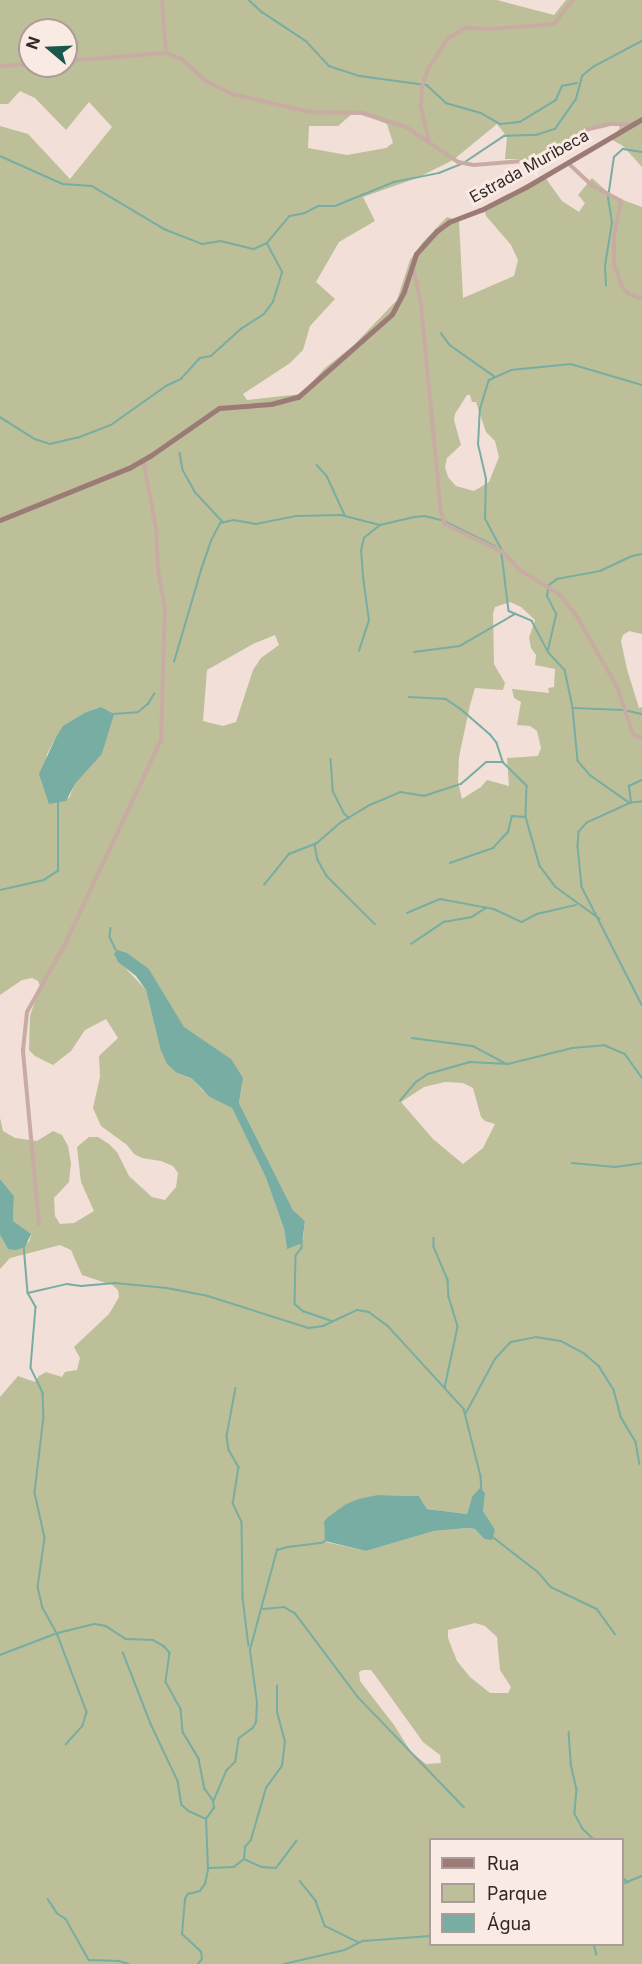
<!DOCTYPE html>
<html>
<head>
<meta charset="utf-8">
<style>
	body { margin:0 }
	#map { position:relative; width:642px; height:1964px; overflow:hidden; background:#f1dfd8; font-family:Inter,sans-serif }
	div>[style] { position:absolute }
	.green>* { inset:0; background:#bcbf98 }
	.water>* { inset:0; background:#77ada2 }
	.stream>* { height:1.5px; margin:-0.75px; padding:0 0.75px; transform-origin:0.75px; border-radius:0.75px; background:#77ada2 }
	.street>* { height:4px; margin:-2px; padding:0 2px; transform-origin:2px; border-radius:2px; background:#c8aca4 }
	.secondary>* { height:5px; margin:-2.5px; padding:0 2.5px; transform-origin:2.5px; border-radius:2.5px; background:#9c7a76 }
	span { translate:-50% -50%; white-space:nowrap; text-align:center; line-height:1.15; -webkit-text-stroke:6px #f9eae4; paint-order:stroke }
	.street-label { font-size:16px; color:#342726 }
	.legend { position:absolute; left:429px; top:1838px; width:195px; height:108px; box-sizing:border-box; background:#f9eae4; border:2px solid #aa9c98; margin:0; padding:8px 10px; list-style:none; font-size:18px; color:#342726 }
	.legend li { display:flex; align-items:center; gap:12px; height:30px }
	.legend b { width:30px; border:2px solid #aa9c98 }
	.north { position:absolute; left:18px; top:18px; width:60px; height:60px; box-sizing:border-box; background:#f9eae4; border:2px solid #aa9c98; border-radius:50%; rotate:289deg; font-size:16px; font-weight:700; line-height:24px; text-align:center; color:#342726 }
	.north::after { content:''; display:block; margin:auto; width:21px; height:27px; background:#1c554a; clip-path:polygon(50% 0,100% 100%,50% 72%,0 100%) }
</style>
</head>
<body>
<div id="map">
	<div class="green">
		<div style="clip-path:polygon(evenodd,0 0,497px 0,554px 15px,566px 0,642px 0,642px 167px,623px 146px,611px 139px,620px 128px,617px 122px,589px 127px,542px 158px,531px 159px,505px 159px,507px 137px,497px 124px,453px 160px,417px 178px,363px 197px,375px 221px,339px 242px,316px 282px,335px 299px,310px 326px,303px 350px,290px 363px,243px 394px,247px 400px,301px 394px,325px 368px,354px 345px,397px 300px,410px 260px,423px 242px,447px 217px,459px 221px,463px 298px,514px 276px,518px 260px,511px 245px,486px 216px,484px 209px,544px 176px,562px 201px,579px 212px,585px 203px,578px 195px,592px 178px,612px 196px,642px 207px,642px 634px,629px 631px,623px 635px,621px 641px,627px 669px,639px 708px,642px 707px,642px 1964px,0 1964px,0 1397px,18px 1376px,35px 1382px,39px 1376px,46px 1372px,62px 1377px,65px 1372px,77px 1370px,80px 1358px,74px 1347px,109px 1314px,119px 1297px,118px 1290px,112px 1285px,82px 1275px,71px 1250px,60px 1245px,10px 1258px,0 1269px,0 1235px,8px 1249px,29px 1242px,31px 1235px,13px 1221px,14px 1196px,0 1179px,0 1118px,3px 1131px,15px 1138px,37px 1141px,53px 1131px,62px 1135px,68px 1146px,71px 1163px,69px 1182px,54px 1198px,55px 1216px,60px 1224px,74px 1223px,94px 1211px,81px 1182px,77px 1147px,89px 1137px,98px 1137px,109px 1144px,117px 1152px,129px 1176px,152px 1197px,165px 1200px,176px 1187px,178px 1173px,173px 1166px,161px 1161px,142px 1158px,134px 1154px,127px 1145px,101px 1126px,93px 1108px,100px 1077px,99px 1056px,118px 1038px,106px 1019px,85px 1030px,71px 1051px,53px 1065px,35px 1056px,29px 1050px,30px 1016px,40px 986px,38px 981px,32px 978px,22px 980px,0 995px,0 126px,28px 134px,70px 179px,112px 127px,89px 102px,66px 130px,35px 98px,20px 91px,8px 104px,0 104px,0 0,30px 30px,66px 30px,66px 66px,30px 66px,30px 30px,0 0,360px 113px,387px 124px,393px 143px,386px 148px,347px 155px,308px 148px,309px 126px,338px 126px,352px 114px,360px 113px,0 0,467px 395px,470px 395px,472px 402px,476px 402px,486px 432px,495px 441px,499px 457px,489px 482px,474px 491px,456px 486px,448px 477px,445px 467px,447px 458px,461px 445px,454px 420px,455px 414px,467px 395px,0 0,510px 602px,521px 607px,535px 620px,529px 638px,531px 648px,536px 655px,535px 665px,555px 669px,554px 687px,548px 688px,549px 693px,512px 689px,514px 698px,521px 702px,517px 725px,530px 726px,537px 731px,541px 748px,538px 756px,507px 758px,509px 786px,487px 780px,481px 787px,462px 799px,458px 782px,459px 757px,470px 705px,475px 688px,503px 690px,505px 683px,494px 664px,493px 614px,495px 607px,510px 602px,0 0,275px 635px,279px 645px,261px 658px,253px 670px,236px 722px,223px 726px,203px 721px,207px 670px,253px 644px,275px 635px,0 0,101px 707px,113px 714px,102px 754px,75px 784px,69px 798px,48px 797px,42px 783px,47px 754px,56px 737px,64px 726px,86px 712px,101px 707px,0 0,115px 957px,149px 969px,184px 1028px,230px 1059px,242px 1085px,239px 1103px,293px 1210px,305px 1221px,303px 1238px,297px 1243px,287px 1248px,284px 1229px,266px 1178px,232px 1108px,203px 1091px,191px 1078px,177px 1073px,160px 1048px,146px 990px,115px 957px,0 0,445px 1082px,463px 1083px,473px 1088px,481px 1117px,485px 1121px,495px 1124px,483px 1148px,463px 1164px,433px 1139px,401px 1102px,424px 1087px,445px 1082px,0 0,377px 1495px,419px 1496px,427px 1509px,467px 1514px,472px 1497px,483px 1502px,483px 1510px,486px 1517px,484px 1539px,475px 1529px,467px 1528px,434px 1531px,366px 1551px,326px 1542px,324px 1522px,346px 1504px,377px 1495px,0 0,475px 1623px,485px 1626px,497px 1637px,500px 1670px,511px 1687px,508px 1693px,490px 1693px,470px 1677px,457px 1661px,448px 1638px,448px 1630px,475px 1623px,0 0,363px 1670px,371px 1670px,377px 1678px,423px 1742px,440px 1755px,441px 1763px,426px 1764px,411px 1752px,394px 1725px,360px 1681px,359px 1672px,363px 1670px,0 0,430px 1840px,622px 1840px,622px 1944px,430px 1944px,430px 1840px)"></div>
	</div>
	<div class="water">
		<div style="clip-path:polygon(101px 707px,114px 714px,102px 754px,75px 784px,66px 801px,49px 804px,39px 774px,56px 737px,63px 726px,86px 712px)"></div>
		<div style="clip-path:polygon(117px 950px,127px 953px,149px 969px,184px 1027px,231px 1059px,243px 1078px,239px 1103px,293px 1210px,305px 1221px,302px 1243px,287px 1249px,284px 1229px,266px 1178px,232px 1108px,210px 1097px,191px 1078px,177px 1073px,167px 1064px,160px 1048px,146px 990px,136px 976px,118px 962px,114px 954px)"></div>
		<div style="clip-path:polygon(0 1179px,14px 1196px,13px 1221px,31px 1234px,25px 1247px,16px 1250px,8px 1249px,0 1235px)"></div>
		<div style="clip-path:polygon(480px 1488px,485px 1493px,483px 1511px,495px 1530px,492px 1540px,484px 1539px,475px 1529px,467px 1528px,434px 1531px,366px 1551px,325px 1541px,324px 1522px,327px 1518px,346px 1504px,359px 1499px,377px 1495px,419px 1496px,427px 1509px,467px 1514px,472px 1497px)"></div>
	</div>
	<div class="stream">
		<div style="left:249px;top:0;width:18px;rotate:43deg"></div>
		<div style="left:262px;top:12px;width:53px;rotate:33.4deg"></div>
		<div style="left:306px;top:41px;width:34px;rotate:47deg"></div>
		<div style="left:329px;top:66px;width:33px;rotate:18deg"></div>
		<div style="left:360px;top:76px;width:68px;rotate:7.7deg"></div>
		<div style="left:427px;top:85px;width:26px;rotate:43deg"></div>
		<div style="left:446px;top:103px;width:36px;rotate:16deg"></div>
		<div style="left:481px;top:113px;width:22px;rotate:30deg"></div>
		<div style="left:500px;top:124px;width:20px;rotate:-6deg"></div>
		<div style="left:520px;top:122px;width:42px;rotate:-31.4deg"></div>
		<div style="left:556px;top:100px;width:15px;rotate:-67deg"></div>
		<div style="left:562px;top:86px;width:15px;rotate:-11deg"></div>
		<div style="left:0;top:156px;width:69px;rotate:24deg"></div>
		<div style="left:63px;top:184px;width:29px;rotate:4deg"></div>
		<div style="left:92px;top:186px;width:84px;rotate:30.8deg"></div>
		<div style="left:164px;top:229px;width:41px;rotate:21.5deg"></div>
		<div style="left:202px;top:244px;width:19px;rotate:-9deg"></div>
		<div style="left:221px;top:241px;width:34px;rotate:14deg"></div>
		<div style="left:254px;top:249px;width:14px;rotate:-25deg"></div>
		<div style="left:267px;top:243px;width:35px;rotate:-50deg"></div>
		<div style="left:290px;top:216px;width:15px;rotate:-11deg"></div>
		<div style="left:305px;top:213px;width:16px;rotate:-27deg"></div>
		<div style="left:319px;top:206px;width:16px"></div>
		<div style="left:335px;top:206px;width:64px;rotate:-22.1deg"></div>
		<div style="left:394px;top:182px;width:46px;rotate:-11.3deg"></div>
		<div style="left:439px;top:173px;width:24px;rotate:-22deg"></div>
		<div style="left:465px;top:162px;width:47px;rotate:-33.7deg"></div>
		<div style="left:504px;top:136px;width:32px;rotate:-2deg"></div>
		<div style="left:536px;top:135px;width:20px;rotate:-18deg"></div>
		<div style="left:555px;top:129px;width:37px;rotate:-55deg"></div>
		<div style="left:576px;top:99px;width:24px;rotate:-75deg"></div>
		<div style="left:582px;top:76px;width:14px;rotate:-39deg"></div>
		<div style="left:593px;top:67px;width:55px;rotate:-28deg"></div>
		<div style="left:606px;top:286px;width:20px;rotate:-93deg"></div>
		<div style="left:605px;top:266px;width:44px;rotate:-80.8deg"></div>
		<div style="left:612px;top:223px;width:25px;rotate:-99deg"></div>
		<div style="left:608px;top:198px;width:41px;rotate:-81.7deg"></div>
		<div style="left:614px;top:157px;width:12px;rotate:-42deg"></div>
		<div style="left:623px;top:149px;width:19px;rotate:9deg"></div>
		<div style="left:441px;top:333px;width:15px;rotate:53deg"></div>
		<div style="left:450px;top:345px;width:54px;rotate:35.2deg"></div>
		<div style="left:0;top:417px;width:41px;rotate:32.2deg"></div>
		<div style="left:35px;top:439px;width:16px;rotate:18deg"></div>
		<div style="left:50px;top:444px;width:28px;rotate:-13deg"></div>
		<div style="left:77px;top:438px;width:36px;rotate:-21deg"></div>
		<div style="left:111px;top:425px;width:67px;rotate:-35.3deg"></div>
		<div style="left:166px;top:386px;width:17px;rotate:-25deg"></div>
		<div style="left:181px;top:379px;width:28px;rotate:-48deg"></div>
		<div style="left:200px;top:358px;width:11px;rotate:-10deg"></div>
		<div style="left:211px;top:356px;width:40px;rotate:-42deg"></div>
		<div style="left:241px;top:329px;width:27px;rotate:-33deg"></div>
		<div style="left:264px;top:314px;width:15px;rotate:-53deg"></div>
		<div style="left:273px;top:302px;width:31px;rotate:-73deg"></div>
		<div style="left:282px;top:272px;width:32px;rotate:-118deg"></div>
		<div style="left:180px;top:453px;width:17px;rotate:80deg"></div>
		<div style="left:183px;top:470px;width:26px;rotate:61deg"></div>
		<div style="left:196px;top:493px;width:40px;rotate:47deg"></div>
		<div style="left:317px;top:465px;width:15px;rotate:48deg"></div>
		<div style="left:327px;top:476px;width:43px;rotate:65.2deg"></div>
		<div style="left:446px;top:522px;width:55px;rotate:26.1deg"></div>
		<div style="left:501px;top:549px;width:34px;rotate:-118deg"></div>
		<div style="left:485px;top:519px;width:40px;rotate:-88.6deg"></div>
		<div style="left:486px;top:479px;width:35px;rotate:-103deg"></div>
		<div style="left:478px;top:445px;width:36px;rotate:-87deg"></div>
		<div style="left:480px;top:409px;width:30px;rotate:-73deg"></div>
		<div style="left:489px;top:380px;width:24px;rotate:-24deg"></div>
		<div style="left:511px;top:370px;width:60px;rotate:-5.7deg"></div>
		<div style="left:571px;top:364px;width:74px;rotate:16.5deg"></div>
		<div style="left:502px;top:554px;width:57px;rotate:83deg"></div>
		<div style="left:509px;top:611px;width:25px;rotate:23deg"></div>
		<div style="left:532px;top:621px;width:36px;rotate:62deg"></div>
		<div style="left:549px;top:653px;width:23px;rotate:47deg"></div>
		<div style="left:565px;top:670px;width:39px;rotate:78deg"></div>
		<div style="left:573px;top:708px;width:53px;rotate:84.6deg"></div>
		<div style="left:578px;top:761px;width:18px;rotate:49deg"></div>
		<div style="left:590px;top:775px;width:49px;rotate:35deg"></div>
		<div style="left:549px;top:585px;width:10px;rotate:-37deg"></div>
		<div style="left:557px;top:579px;width:44px;rotate:-10.5deg"></div>
		<div style="left:600px;top:571px;width:35px;rotate:-25deg"></div>
		<div style="left:632px;top:556px;width:10px;rotate:-11deg"></div>
		<div style="left:548px;top:650px;width:37px;rotate:-77deg"></div>
		<div style="left:556px;top:614px;width:20px;rotate:-117deg"></div>
		<div style="left:547px;top:596px;width:6px;rotate:-81deg"></div>
		<div style="left:359px;top:651px;width:32px;rotate:-72deg"></div>
		<div style="left:369px;top:621px;width:44px;rotate:-97.8deg"></div>
		<div style="left:363px;top:577px;width:26px;rotate:-94deg"></div>
		<div style="left:361px;top:551px;width:13px;rotate:-77deg"></div>
		<div style="left:364px;top:538px;width:21px;rotate:-39deg"></div>
		<div style="left:380px;top:525px;width:36px;rotate:-13deg"></div>
		<div style="left:415px;top:517px;width:10px;rotate:-6deg"></div>
		<div style="left:425px;top:516px;width:16px;rotate:14deg"></div>
		<div style="left:414px;top:652px;width:46px;rotate:-7.4deg"></div>
		<div style="left:460px;top:646px;width:64px;rotate:-30.2deg"></div>
		<div style="left:174px;top:662px;width:96px;rotate:-73.6deg"></div>
		<div style="left:201px;top:570px;width:31px;rotate:-71deg"></div>
		<div style="left:211px;top:541px;width:20px;rotate:-63deg"></div>
		<div style="left:220px;top:523px;width:14px;rotate:-12deg"></div>
		<div style="left:234px;top:520px;width:22px;rotate:10deg"></div>
		<div style="left:256px;top:524px;width:41px;rotate:-11.3deg"></div>
		<div style="left:296px;top:516px;width:45px;rotate:-1.3deg"></div>
		<div style="left:341px;top:515px;width:40px;rotate:14.4deg"></div>
		<div style="left:409px;top:697px;width:37px;rotate:3deg"></div>
		<div style="left:446px;top:699px;width:18px;rotate:34deg"></div>
		<div style="left:461px;top:709px;width:38px;rotate:41deg"></div>
		<div style="left:490px;top:734px;width:11px;rotate:52deg"></div>
		<div style="left:497px;top:743px;width:20px;rotate:72deg"></div>
		<div style="left:503px;top:762px;width:34px;rotate:45deg"></div>
		<div style="left:527px;top:786px;width:31px;rotate:92deg"></div>
		<div style="left:526px;top:817px;width:51px;rotate:74.1deg"></div>
		<div style="left:540px;top:866px;width:26px;rotate:53deg"></div>
		<div style="left:556px;top:887px;width:54px;rotate:36deg"></div>
		<div style="left:574px;top:708px;width:49px;rotate:2.3deg"></div>
		<div style="left:628px;top:711px;width:14px;rotate:12deg"></div>
		<div style="left:112px;top:714px;width:26px;rotate:-4deg"></div>
		<div style="left:138px;top:712px;width:13px;rotate:-39deg"></div>
		<div style="left:148px;top:704px;width:12px;rotate:-59deg"></div>
		<div style="left:331px;top:759px;width:32px;rotate:86deg"></div>
		<div style="left:333px;top:791px;width:25px;rotate:63deg"></div>
		<div style="left:344px;top:813px;width:7px;rotate:45deg"></div>
		<div style="left:642px;top:802px;width:11px;rotate:175deg"></div>
		<div style="left:631px;top:803px;width:48px;rotate:155.6deg"></div>
		<div style="left:587px;top:823px;width:12px;rotate:132deg"></div>
		<div style="left:579px;top:832px;width:14px;rotate:94deg"></div>
		<div style="left:578px;top:846px;width:41px;rotate:84.4deg"></div>
		<div style="left:582px;top:887px;width:132px;rotate:63deg"></div>
		<div style="left:631px;top:803px;width:17px;rotate:-97deg"></div>
		<div style="left:629px;top:786px;width:14px;rotate:-25deg"></div>
		<div style="left:315px;top:845px;width:15px;rotate:79deg"></div>
		<div style="left:318px;top:860px;width:18px;rotate:61deg"></div>
		<div style="left:327px;top:876px;width:68px;rotate:45deg"></div>
		<div style="left:450px;top:863px;width:46px;rotate:-19.2deg"></div>
		<div style="left:493px;top:848px;width:22px;rotate:-47deg"></div>
		<div style="left:508px;top:832px;width:16px;rotate:-76deg"></div>
		<div style="left:512px;top:816px;width:13px;rotate:4deg"></div>
		<div style="left:264px;top:885px;width:40px;rotate:-51deg"></div>
		<div style="left:289px;top:854px;width:30px;rotate:-21deg"></div>
		<div style="left:317px;top:843px;width:30px;rotate:-41deg"></div>
		<div style="left:340px;top:823px;width:35px;rotate:-31deg"></div>
		<div style="left:370px;top:805px;width:33px;rotate:-23deg"></div>
		<div style="left:400px;top:792px;width:24px;rotate:9deg"></div>
		<div style="left:424px;top:796px;width:9px;rotate:-18deg"></div>
		<div style="left:433px;top:793px;width:29px;rotate:-18deg"></div>
		<div style="left:461px;top:784px;width:33px;rotate:-41deg"></div>
		<div style="left:486px;top:762px;width:16px"></div>
		<div style="left:0;top:890px;width:45px;rotate:-12.8deg"></div>
		<div style="left:44px;top:880px;width:17px;rotate:-33deg"></div>
		<div style="left:58px;top:871px;width:70px;rotate:-90deg"></div>
		<div style="left:407px;top:913px;width:36px;rotate:-23deg"></div>
		<div style="left:440px;top:899px;width:55px;rotate:10.5deg"></div>
		<div style="left:494px;top:909px;width:31px;rotate:25deg"></div>
		<div style="left:522px;top:922px;width:17px;rotate:-28deg"></div>
		<div style="left:537px;top:914px;width:40px;rotate:-13deg"></div>
		<div style="left:111px;top:928px;width:9px;rotate:96deg"></div>
		<div style="left:110px;top:937px;width:14px;rotate:65deg"></div>
		<div style="left:411px;top:944px;width:40px;rotate:-34deg"></div>
		<div style="left:444px;top:922px;width:28px;rotate:-10deg"></div>
		<div style="left:472px;top:917px;width:17px;rotate:-33deg"></div>
		<div style="left:412px;top:1038px;width:62px;rotate:7.5deg"></div>
		<div style="left:473px;top:1046px;width:38px;rotate:28deg"></div>
		<div style="left:400px;top:1101px;width:25px;rotate:-50deg"></div>
		<div style="left:416px;top:1082px;width:14px;rotate:-34deg"></div>
		<div style="left:428px;top:1074px;width:44px;rotate:-15.9deg"></div>
		<div style="left:470px;top:1062px;width:38px;rotate:3deg"></div>
		<div style="left:508px;top:1064px;width:66px;rotate:-14deg"></div>
		<div style="left:572px;top:1048px;width:32px;rotate:-5deg"></div>
		<div style="left:604px;top:1045px;width:23px;rotate:23deg"></div>
		<div style="left:625px;top:1054px;width:29px;rotate:54deg"></div>
		<div style="left:572px;top:1163px;width:43px;rotate:5.3deg"></div>
		<div style="left:615px;top:1167px;width:27px;rotate:-8deg"></div>
		<div style="left:434px;top:1238px;width:9px;rotate:90deg"></div>
		<div style="left:434px;top:1247px;width:36px;rotate:67deg"></div>
		<div style="left:448px;top:1280px;width:17px;rotate:87deg"></div>
		<div style="left:449px;top:1297px;width:31px;rotate:73deg"></div>
		<div style="left:458px;top:1327px;width:62px;rotate:102deg"></div>
		<div style="left:302px;top:1241px;width:7px;rotate:90deg"></div>
		<div style="left:302px;top:1248px;width:10px;rotate:127deg"></div>
		<div style="left:296px;top:1256px;width:48px;rotate:91.2deg"></div>
		<div style="left:295px;top:1304px;width:11px;rotate:41deg"></div>
		<div style="left:303px;top:1311px;width:31px;rotate:19deg"></div>
		<div style="left:24px;top:1245px;width:48px;rotate:85.2deg"></div>
		<div style="left:28px;top:1293px;width:16px;rotate:60deg"></div>
		<div style="left:36px;top:1307px;width:61px;rotate:94.7deg"></div>
		<div style="left:31px;top:1368px;width:28px;rotate:64deg"></div>
		<div style="left:43px;top:1393px;width:24px;rotate:88deg"></div>
		<div style="left:44px;top:1417px;width:77px;rotate:96.8deg"></div>
		<div style="left:35px;top:1493px;width:46px;rotate:77.5deg"></div>
		<div style="left:45px;top:1538px;width:49px;rotate:98.1deg"></div>
		<div style="left:38px;top:1587px;width:22px;rotate:77deg"></div>
		<div style="left:43px;top:1608px;width:29px;rotate:61deg"></div>
		<div style="left:57px;top:1633px;width:85px;rotate:69.2deg"></div>
		<div style="left:87px;top:1712px;width:15px;rotate:106deg"></div>
		<div style="left:83px;top:1726px;width:25px;rotate:132deg"></div>
		<div style="left:28px;top:1293px;width:40px;rotate:-13deg"></div>
		<div style="left:67px;top:1284px;width:14px;rotate:8deg"></div>
		<div style="left:81px;top:1286px;width:34px;rotate:-5deg"></div>
		<div style="left:115px;top:1283px;width:52px;rotate:5.5deg"></div>
		<div style="left:167px;top:1288px;width:42px;rotate:11deg"></div>
		<div style="left:208px;top:1296px;width:106px;rotate:17.6deg"></div>
		<div style="left:309px;top:1328px;width:14px;rotate:-8deg"></div>
		<div style="left:323px;top:1326px;width:38px;rotate:-25deg"></div>
		<div style="left:357px;top:1310px;width:12px;rotate:9deg"></div>
		<div style="left:369px;top:1312px;width:24px;rotate:36deg"></div>
		<div style="left:388px;top:1326px;width:113px;rotate:47.5deg"></div>
		<div style="left:464px;top:1409px;width:69px;rotate:75.8deg"></div>
		<div style="left:481px;top:1476px;width:17px;rotate:87deg"></div>
		<div style="left:236px;top:1388px;width:49px;rotate:100.6deg"></div>
		<div style="left:227px;top:1436px;width:14px;rotate:82deg"></div>
		<div style="left:229px;top:1450px;width:20px;rotate:60deg"></div>
		<div style="left:239px;top:1467px;width:36px;rotate:99deg"></div>
		<div style="left:233px;top:1503px;width:21px;rotate:65deg"></div>
		<div style="left:242px;top:1522px;width:76px;rotate:89.2deg"></div>
		<div style="left:243px;top:1598px;width:48px;rotate:82.9deg"></div>
		<div style="left:466px;top:1413px;width:61px;rotate:-61.8deg"></div>
		<div style="left:495px;top:1359px;width:23px;rotate:-47deg"></div>
		<div style="left:511px;top:1342px;width:25px;rotate:-11deg"></div>
		<div style="left:536px;top:1337px;width:25px;rotate:9deg"></div>
		<div style="left:561px;top:1341px;width:27px;rotate:28deg"></div>
		<div style="left:585px;top:1354px;width:18px;rotate:41deg"></div>
		<div style="left:599px;top:1366px;width:28px;rotate:58deg"></div>
		<div style="left:614px;top:1390px;width:28px;rotate:75deg"></div>
		<div style="left:621px;top:1417px;width:29px;rotate:59deg"></div>
		<div style="left:636px;top:1442px;width:22px;rotate:80deg"></div>
		<div style="left:493px;top:1537px;width:57px;rotate:37.9deg"></div>
		<div style="left:538px;top:1572px;width:20px;rotate:49deg"></div>
		<div style="left:551px;top:1587px;width:51px;rotate:25.6deg"></div>
		<div style="left:597px;top:1609px;width:31px;rotate:54deg"></div>
		<div style="left:263px;top:1609px;width:21px;rotate:-5deg"></div>
		<div style="left:284px;top:1607px;width:13px;rotate:29deg"></div>
		<div style="left:295px;top:1613px;width:105px;rotate:53.1deg"></div>
		<div style="left:358px;top:1697px;width:153px;rotate:46.1deg"></div>
		<div style="left:58px;top:1633px;width:38px;rotate:-14deg"></div>
		<div style="left:95px;top:1624px;width:11px;rotate:10deg"></div>
		<div style="left:106px;top:1626px;width:24px;rotate:33deg"></div>
		<div style="left:126px;top:1639px;width:27px;rotate:2deg"></div>
		<div style="left:153px;top:1640px;width:13px;rotate:29deg"></div>
		<div style="left:164px;top:1646px;width:9px;rotate:49deg"></div>
		<div style="left:170px;top:1653px;width:29px;rotate:98deg"></div>
		<div style="left:166px;top:1682px;width:31px;rotate:61deg"></div>
		<div style="left:181px;top:1709px;width:23px;rotate:85deg"></div>
		<div style="left:183px;top:1732px;width:31px;rotate:59deg"></div>
		<div style="left:199px;top:1759px;width:31px;rotate:79deg"></div>
		<div style="left:205px;top:1789px;width:14px;rotate:54deg"></div>
		<div style="left:250px;top:1650px;width:104px;rotate:-74.9deg"></div>
		<div style="left:277px;top:1550px;width:11px;rotate:-15deg"></div>
		<div style="left:288px;top:1547px;width:34px;rotate:-7deg"></div>
		<div style="left:322px;top:1543px;width:6px;rotate:-39deg"></div>
		<div style="left:123px;top:1652px;width:77px;rotate:68.7deg"></div>
		<div style="left:151px;top:1724px;width:63px;rotate:64.7deg"></div>
		<div style="left:178px;top:1781px;width:24px;rotate:81deg"></div>
		<div style="left:182px;top:1805px;width:9px;rotate:41deg"></div>
		<div style="left:189px;top:1811px;width:19px;rotate:25deg"></div>
		<div style="left:0;top:1655px;width:59px;rotate:-20.9deg"></div>
		<div style="left:569px;top:1732px;width:32px;rotate:86deg"></div>
		<div style="left:571px;top:1764px;width:26px;rotate:77deg"></div>
		<div style="left:577px;top:1789px;width:25px;rotate:95deg"></div>
		<div style="left:575px;top:1814px;width:17px;rotate:62deg"></div>
		<div style="left:583px;top:1829px;width:16px;rotate:43deg"></div>
		<div style="left:244px;top:1859px;width:20px;rotate:24deg"></div>
		<div style="left:262px;top:1867px;width:14px;rotate:4deg"></div>
		<div style="left:276px;top:1868px;width:34px;rotate:-53deg"></div>
		<div style="left:209px;top:1868px;width:25px;rotate:-2deg"></div>
		<div style="left:234px;top:1867px;width:13px;rotate:-39deg"></div>
		<div style="left:244px;top:1859px;width:12px;rotate:-85deg"></div>
		<div style="left:245px;top:1847px;width:9px;rotate:-49deg"></div>
		<div style="left:251px;top:1840px;width:54px;rotate:-73.9deg"></div>
		<div style="left:266px;top:1788px;width:27px;rotate:-54deg"></div>
		<div style="left:282px;top:1766px;width:24px;rotate:-83deg"></div>
		<div style="left:285px;top:1742px;width:30px;rotate:-105deg"></div>
		<div style="left:277px;top:1713px;width:27px;rotate:-90deg"></div>
		<div style="left:622px;top:1877px;width:8px;rotate:40deg"></div>
		<div style="left:300px;top:1881px;width:26px;rotate:51deg"></div>
		<div style="left:316px;top:1901px;width:27px;rotate:70deg"></div>
		<div style="left:325px;top:1926px;width:37px;rotate:26deg"></div>
		<div style="left:622px;top:1884px;width:22px;rotate:-22deg"></div>
		<div style="left:48px;top:1899px;width:17px;rotate:57deg"></div>
		<div style="left:57px;top:1913px;width:11px;rotate:34deg"></div>
		<div style="left:66px;top:1919px;width:47px;rotate:60.7deg"></div>
		<div style="left:89px;top:1960px;width:30px;rotate:2deg"></div>
		<div style="left:119px;top:1961px;width:10px;rotate:17deg"></div>
		<div style="left:594px;top:1944px;width:11px;rotate:75deg"></div>
		<div style="left:198px;top:1964px;width:6px;rotate:-51deg"></div>
		<div style="left:202px;top:1959px;width:7px;rotate:-98deg"></div>
		<div style="left:201px;top:1952px;width:26px;rotate:-137deg"></div>
		<div style="left:182px;top:1934px;width:35px;rotate:-85deg"></div>
		<div style="left:185px;top:1899px;width:6px;rotate:-59deg"></div>
		<div style="left:188px;top:1894px;width:12px;rotate:-14deg"></div>
		<div style="left:200px;top:1891px;width:9px;rotate:-54deg"></div>
		<div style="left:205px;top:1884px;width:14px;rotate:-78deg"></div>
		<div style="left:208px;top:1870px;width:51px;rotate:-92.2deg"></div>
		<div style="left:206px;top:1819px;width:14px;rotate:-54deg"></div>
		<div style="left:214px;top:1808px;width:6px;rotate:-99deg"></div>
		<div style="left:213px;top:1802px;width:34px;rotate:-67deg"></div>
		<div style="left:226px;top:1771px;width:13px;rotate:-45deg"></div>
		<div style="left:235px;top:1762px;width:24px;rotate:-81deg"></div>
		<div style="left:239px;top:1738px;width:17px;rotate:-36deg"></div>
		<div style="left:253px;top:1728px;width:7px;rotate:-63deg"></div>
		<div style="left:256px;top:1722px;width:19px;rotate:-87deg"></div>
		<div style="left:257px;top:1703px;width:52px;rotate:-97.7deg"></div>
		<div style="left:284px;top:1964px;width:63px;rotate:-12.9deg"></div>
		<div style="left:345px;top:1950px;width:20px;rotate:-27deg"></div>
		<div style="left:363px;top:1941px;width:67px;rotate:-4.3deg"></div>
	</div>
	<div class="street">
		<div style="left:162px;top:0;width:53px;rotate:85.7deg"></div>
		<div style="left:66px;top:61px;width:100px;rotate:-4.6deg"></div>
		<div style="left:166px;top:53px;width:17px;rotate:21deg"></div>
		<div style="left:182px;top:59px;width:33px;rotate:43deg"></div>
		<div style="left:206px;top:81px;width:29px;rotate:27deg"></div>
		<div style="left:232px;top:94px;width:80px;rotate:13deg"></div>
		<div style="left:310px;top:112px;width:52px;rotate:1.1deg"></div>
		<div style="left:362px;top:113px;width:46px;rotate:17.7deg"></div>
		<div style="left:406px;top:127px;width:63px;rotate:33.9deg"></div>
		<div style="left:458px;top:162px;width:16px;rotate:11deg"></div>
		<div style="left:474px;top:165px;width:59px;rotate:-4.8deg"></div>
		<div style="left:533px;top:160px;width:64px;rotate:-29deg"></div>
		<div style="left:589px;top:129px;width:22px;rotate:-13deg"></div>
		<div style="left:610px;top:124px;width:21px"></div>
		<div style="left:0;top:66px;width:30px;rotate:-4deg"></div>
		<div style="left:429px;top:142px;width:37px;rotate:-103deg"></div>
		<div style="left:421px;top:106px;width:19px;rotate:-87deg"></div>
		<div style="left:422px;top:87px;width:19px;rotate:-72deg"></div>
		<div style="left:428px;top:69px;width:37px;rotate:-57deg"></div>
		<div style="left:448px;top:38px;width:21px;rotate:-29deg"></div>
		<div style="left:466px;top:28px;width:24px;rotate:2deg"></div>
		<div style="left:490px;top:29px;width:64px;rotate:-4.5deg"></div>
		<div style="left:554px;top:24px;width:31px;rotate:-52deg"></div>
		<div style="left:568px;top:163px;width:34px;rotate:43deg"></div>
		<div style="left:593px;top:186px;width:32px;rotate:28deg"></div>
		<div style="left:621px;top:201px;width:37px;rotate:101deg"></div>
		<div style="left:614px;top:237px;width:27px;rotate:90deg"></div>
		<div style="left:614px;top:264px;width:24px;rotate:71deg"></div>
		<div style="left:622px;top:287px;width:10px;rotate:45deg"></div>
		<div style="left:629px;top:294px;width:14px;rotate:21deg"></div>
		<div style="left:413px;top:267px;width:39px;rotate:78deg"></div>
		<div style="left:421px;top:305px;width:208px;rotate:84.5deg"></div>
		<div style="left:441px;top:512px;width:13px;rotate:72deg"></div>
		<div style="left:445px;top:524px;width:64px;rotate:25.8deg"></div>
		<div style="left:503px;top:552px;width:25px;rotate:47deg"></div>
		<div style="left:520px;top:570px;width:46px;rotate:31.6deg"></div>
		<div style="left:559px;top:594px;width:27px;rotate:51deg"></div>
		<div style="left:576px;top:615px;width:83px;rotate:60.3deg"></div>
		<div style="left:617px;top:687px;width:50px;rotate:71.2deg"></div>
		<div style="left:633px;top:734px;width:10px;rotate:29deg"></div>
		<div style="left:39px;top:1224px;width:175px;rotate:-95.3deg"></div>
		<div style="left:23px;top:1050px;width:38px;rotate:-84deg"></div>
		<div style="left:27px;top:1012px;width:78px;rotate:-60.8deg"></div>
		<div style="left:65px;top:944px;width:225px;rotate:-64.8deg"></div>
		<div style="left:161px;top:740px;width:131px;rotate:-88.3deg"></div>
		<div style="left:165px;top:609px;width:40px;rotate:-100deg"></div>
		<div style="left:158px;top:570px;width:42px;rotate:-92.7deg"></div>
		<div style="left:156px;top:528px;width:69px;rotate:-100.8deg"></div>
	</div>
	<div class="secondary">
		<div style="left:0;top:520px;width:139px;rotate:-22deg"></div>
		<div style="left:129px;top:468px;width:24px;rotate:-30deg"></div>
		<div style="left:150px;top:456px;width:84px;rotate:-34.8deg"></div>
		<div style="left:219px;top:408px;width:52px;rotate:-4.4deg"></div>
		<div style="left:271px;top:404px;width:28px;rotate:-15deg"></div>
		<div style="left:298px;top:397px;width:125px;rotate:-41.4deg"></div>
		<div style="left:392px;top:314px;width:26px;rotate:-62deg"></div>
		<div style="left:404px;top:291px;width:39px;rotate:-72deg"></div>
		<div style="left:416px;top:254px;width:31px;rotate:-48deg"></div>
		<div style="left:437px;top:231px;width:15px;rotate:-37deg"></div>
		<div style="left:449px;top:222px;width:34px;rotate:-21deg"></div>
		<div style="left:481px;top:210px;width:51px;rotate:-27.1deg"></div>
		<div style="left:526px;top:187px;width:134px;rotate:-30.4deg"></div>
	</div>
	<div class="street-label">
		<span style="left:529px;top:166px;rotate:-29deg">Estrada Muribeca</span>
	</div>
	<ul class="legend">
	<li><b style="height:8px;background:#9c7a76"></b>Rua</li>
	<li><b style="height:16px;background:#bcbf98"></b>Parque</li>
	<li><b style="height:16px;background:#77ada2"></b>Água</li>
	</ul>
	<div class="north">N</div>
</div>
</body>
</html>
